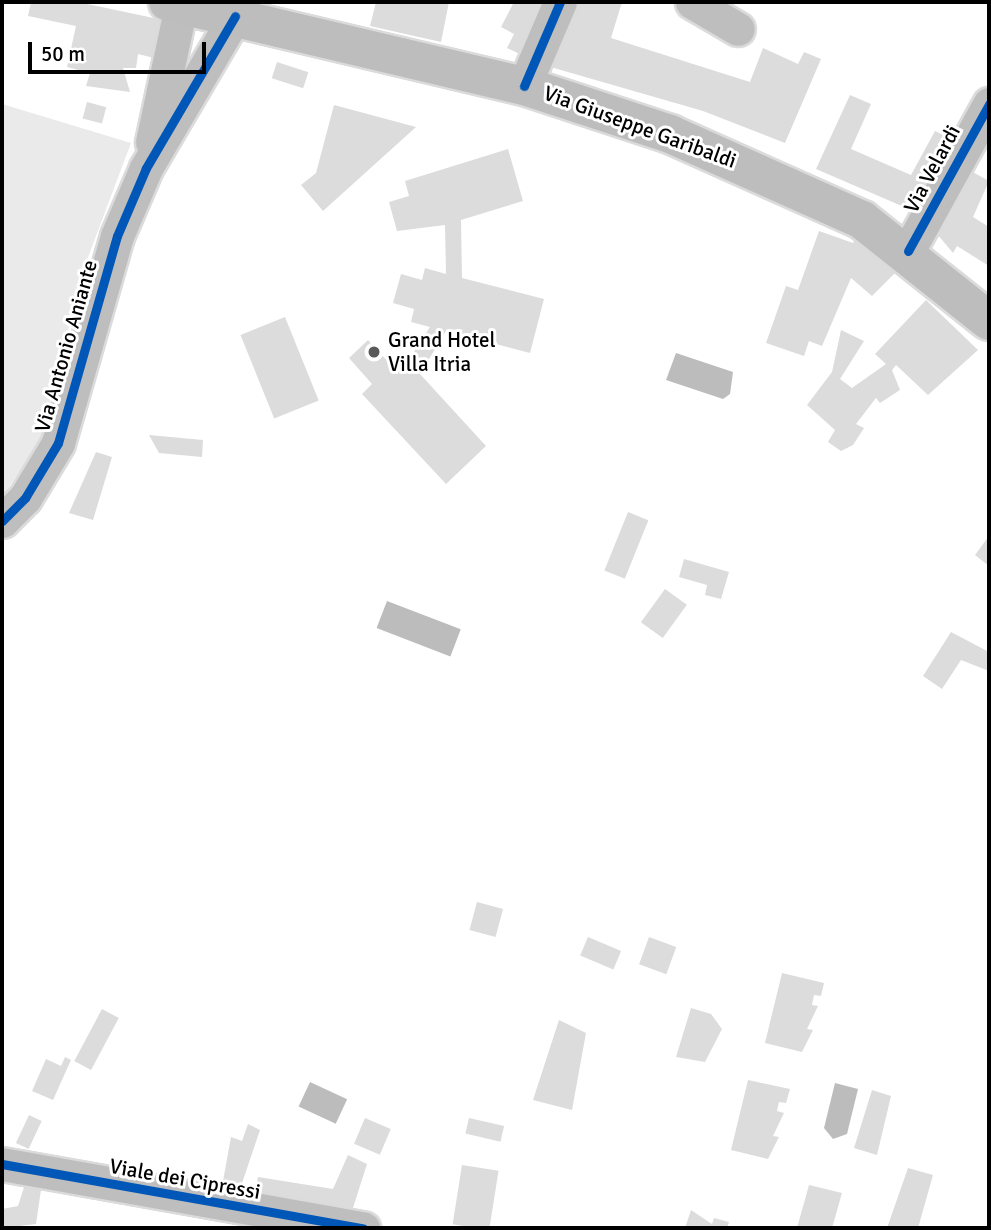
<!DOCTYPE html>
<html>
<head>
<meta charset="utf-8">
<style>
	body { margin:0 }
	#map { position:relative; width:991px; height:1230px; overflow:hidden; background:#fff; font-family:Signika,sans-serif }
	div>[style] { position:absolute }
	.green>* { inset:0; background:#eaeaea }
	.water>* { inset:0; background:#bcbcbc; transform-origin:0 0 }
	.building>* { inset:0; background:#dcdcdc; transform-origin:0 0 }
	.roads { filter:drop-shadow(2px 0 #dbdbdb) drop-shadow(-2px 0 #dbdbdb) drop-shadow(0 2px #dbdbdb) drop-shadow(0 -2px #dbdbdb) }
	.minor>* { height:33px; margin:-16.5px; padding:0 16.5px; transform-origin:16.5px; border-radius:16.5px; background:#bebebe }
	.major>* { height:38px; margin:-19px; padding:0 19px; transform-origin:19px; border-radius:19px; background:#bdbdbd }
	.cycleway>* { height:9px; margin:-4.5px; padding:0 4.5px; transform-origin:4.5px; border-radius:4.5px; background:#0057b8 }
	.dots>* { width:19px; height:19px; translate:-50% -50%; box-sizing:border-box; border:4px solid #fff; border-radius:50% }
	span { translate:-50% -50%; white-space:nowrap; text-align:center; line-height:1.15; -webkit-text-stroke:6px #fff; paint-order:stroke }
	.street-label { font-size:21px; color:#000 }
	.poi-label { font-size:21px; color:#000 }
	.left { translate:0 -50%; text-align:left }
	.frame { position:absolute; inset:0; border:4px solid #000; pointer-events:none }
	.scale { position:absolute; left:28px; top:42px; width:178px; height:32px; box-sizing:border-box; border:4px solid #000; border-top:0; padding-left:9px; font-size:21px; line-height:24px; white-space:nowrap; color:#000; -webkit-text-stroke:5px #fff; paint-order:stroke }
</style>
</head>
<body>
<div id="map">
	<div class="green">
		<div style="clip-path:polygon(2px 104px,131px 143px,84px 268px,41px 439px,2px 498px)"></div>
	</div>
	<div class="water">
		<div style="clip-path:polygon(676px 353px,733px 372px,730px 394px,723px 399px,666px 380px)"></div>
		<div style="left:387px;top:601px;width:79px;height:29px;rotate:21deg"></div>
		<div style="left:310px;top:1082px;width:41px;height:27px;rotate:25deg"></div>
		<div style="clip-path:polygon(835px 1083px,858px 1089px,847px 1134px,833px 1139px,824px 1128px)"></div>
	</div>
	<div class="building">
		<div style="clip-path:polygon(31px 2px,78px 2px,163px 20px,154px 58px,138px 54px,136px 68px,123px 68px,130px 92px,86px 86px,90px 73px,67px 67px,76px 26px,28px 16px)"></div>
		<div style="clip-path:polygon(376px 2px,449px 2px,441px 42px,370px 26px)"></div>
		<div style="clip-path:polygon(514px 2px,549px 2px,522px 55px,507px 48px,514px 34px,501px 27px)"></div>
		<div style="clip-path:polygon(575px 2px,622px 2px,611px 38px,750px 82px,763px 48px,798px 64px,804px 52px,821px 59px,785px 143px,703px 111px,547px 66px)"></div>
		<div style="left:277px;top:62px;width:33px;height:17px;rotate:18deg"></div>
		<div style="clip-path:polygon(850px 95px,871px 104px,851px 149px,911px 175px,935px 131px,951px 139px,918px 213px,816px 169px)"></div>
		<div style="left:87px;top:102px;width:20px;height:17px;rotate:15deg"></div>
		<div style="clip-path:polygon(334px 105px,416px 127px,323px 211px,301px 185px,316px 173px)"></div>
		<div style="clip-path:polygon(508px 149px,523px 201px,461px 220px,462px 278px,544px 299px,530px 353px,446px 331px,420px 374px,486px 446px,446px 484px,362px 394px,372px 384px,349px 358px,368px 340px,392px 366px,403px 356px,408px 361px,430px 327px,411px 322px,414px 309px,393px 303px,401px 274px,422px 280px,425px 268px,446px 274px,445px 225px,397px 231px,389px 202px,409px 196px,405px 181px)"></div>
		<div style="clip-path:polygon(960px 165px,989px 181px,973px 217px,989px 227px,989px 266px,957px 246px,953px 253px,932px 228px)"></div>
		<div style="clip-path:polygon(819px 231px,853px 243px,856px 237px,895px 273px,872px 296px,851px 278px,822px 346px,809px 341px,804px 356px,766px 343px,786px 286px,798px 290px)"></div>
		<div style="clip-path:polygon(926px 300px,978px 350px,928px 395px,896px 365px,892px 370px,900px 390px,880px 403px,876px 398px,856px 424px,864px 428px,853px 445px,841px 451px,828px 442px,835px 430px,807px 405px,832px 372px,841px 330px,864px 341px,840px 379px,852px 388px,886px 364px,875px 354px)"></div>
		<div style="left:285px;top:317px;width:90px;height:48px;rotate:68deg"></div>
		<div style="clip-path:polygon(149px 435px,203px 440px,202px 457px,159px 453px)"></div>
		<div style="clip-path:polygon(96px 452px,112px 457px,93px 520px,69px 513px)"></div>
		<div style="left:628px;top:512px;width:22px;height:63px;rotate:22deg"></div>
		<div style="clip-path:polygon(989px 536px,989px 566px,975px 555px)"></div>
		<div style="clip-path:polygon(684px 559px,729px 572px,721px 599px,705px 595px,707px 585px,679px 577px)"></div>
		<div style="left:665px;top:589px;width:27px;height:41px;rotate:36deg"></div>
		<div style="clip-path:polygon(951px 632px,989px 652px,989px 671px,961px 660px,942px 689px,923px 676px)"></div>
		<div style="left:477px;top:902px;width:27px;height:29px;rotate:15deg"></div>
		<div style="left:588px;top:937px;width:36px;height:20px;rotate:23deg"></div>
		<div style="left:649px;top:937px;width:29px;height:29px;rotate:20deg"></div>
		<div style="clip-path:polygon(782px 973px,824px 983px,821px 996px,814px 995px,812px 1005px,818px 1006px,807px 1029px,813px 1030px,802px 1052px,765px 1043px)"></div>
		<div style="clip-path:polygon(691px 1008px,711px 1014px,722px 1029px,705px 1062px,676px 1057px)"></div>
		<div style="left:102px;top:1009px;width:19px;height:59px;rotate:28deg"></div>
		<div style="clip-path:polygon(559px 1020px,586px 1033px,572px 1110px,533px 1100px)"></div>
		<div style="clip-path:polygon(65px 1057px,71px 1060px,53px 1100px,32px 1091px,46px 1059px,61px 1066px)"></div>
		<div style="clip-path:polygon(748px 1080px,790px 1089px,786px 1103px,779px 1102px,777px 1111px,784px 1113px,773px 1136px,779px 1137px,768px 1159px,731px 1150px)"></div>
		<div style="clip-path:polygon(872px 1090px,891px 1096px,877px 1155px,854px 1148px)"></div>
		<div style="left:29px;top:1115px;width:14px;height:31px;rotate:25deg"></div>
		<div style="left:365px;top:1118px;width:28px;height:28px;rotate:23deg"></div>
		<div style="left:469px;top:1118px;width:36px;height:16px;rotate:13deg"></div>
		<div style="clip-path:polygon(248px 1124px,260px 1130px,238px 1195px,221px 1192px,231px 1137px,242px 1141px)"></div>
		<div style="clip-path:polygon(348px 1155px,367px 1164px,352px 1211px,254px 1197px,258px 1177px,333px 1189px)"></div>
		<div style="left:462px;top:1165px;width:37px;height:60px;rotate:9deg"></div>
		<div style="clip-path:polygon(908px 1168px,933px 1175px,918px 1228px,887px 1228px)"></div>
		<div style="clip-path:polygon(26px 1181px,42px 1183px,36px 1224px,2px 1228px,2px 1209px,18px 1206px)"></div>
		<div style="clip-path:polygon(809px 1185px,842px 1193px,832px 1228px,797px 1228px)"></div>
		<div style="clip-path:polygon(691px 1210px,712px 1224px,714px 1218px,729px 1222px,727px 1228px,685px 1228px)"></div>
	</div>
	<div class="roads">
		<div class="minor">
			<div style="left:692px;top:2px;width:53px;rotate:30.4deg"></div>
			<div style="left:524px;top:86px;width:91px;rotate:-66.8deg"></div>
			<div style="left:152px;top:142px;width:140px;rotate:-78deg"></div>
			<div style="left:908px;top:251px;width:168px;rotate:-61.1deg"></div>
			<div style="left:2px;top:521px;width:33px;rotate:-45deg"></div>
			<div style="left:25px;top:498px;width:64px;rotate:-59deg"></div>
			<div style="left:58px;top:443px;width:215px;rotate:-74.1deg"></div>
			<div style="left:117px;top:236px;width:74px;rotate:-66.9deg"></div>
			<div style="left:146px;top:168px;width:176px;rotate:-59.6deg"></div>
			<div style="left:2px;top:1164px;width:367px;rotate:10.1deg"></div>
		</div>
		<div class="major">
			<div style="left:168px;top:2px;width:366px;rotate:13.3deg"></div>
			<div style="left:524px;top:86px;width:154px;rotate:18.2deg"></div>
			<div style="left:670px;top:134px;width:210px;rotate:24.1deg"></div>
			<div style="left:862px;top:220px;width:162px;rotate:38.5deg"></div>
		</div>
	</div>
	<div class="cycleway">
		<div style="left:524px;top:86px;width:91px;rotate:-66.8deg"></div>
		<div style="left:908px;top:251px;width:168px;rotate:-61.1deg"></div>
		<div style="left:2px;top:521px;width:33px;rotate:-45deg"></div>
		<div style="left:25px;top:498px;width:64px;rotate:-59deg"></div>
		<div style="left:58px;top:443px;width:215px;rotate:-74.1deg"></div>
		<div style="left:117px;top:236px;width:74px;rotate:-66.9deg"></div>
		<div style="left:146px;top:168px;width:176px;rotate:-59.6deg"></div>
		<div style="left:2px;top:1164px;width:367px;rotate:10.1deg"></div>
	</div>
	<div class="dots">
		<div style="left:374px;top:352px;background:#595959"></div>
	</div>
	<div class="street-label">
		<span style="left:640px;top:127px;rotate:20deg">Via Giuseppe Garibaldi</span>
		<span style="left:932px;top:169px;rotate:-62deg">Via Velardi</span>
		<span style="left:66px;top:346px;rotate:-74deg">Via Antonio Aniante</span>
		<span style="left:185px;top:1179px;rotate:10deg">Viale dei Cipressi</span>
	</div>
	<div class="poi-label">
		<span class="left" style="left:388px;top:352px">Grand Hotel<br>Villa Itria</span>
	</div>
	<div class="frame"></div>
	<div class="scale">50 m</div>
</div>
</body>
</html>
